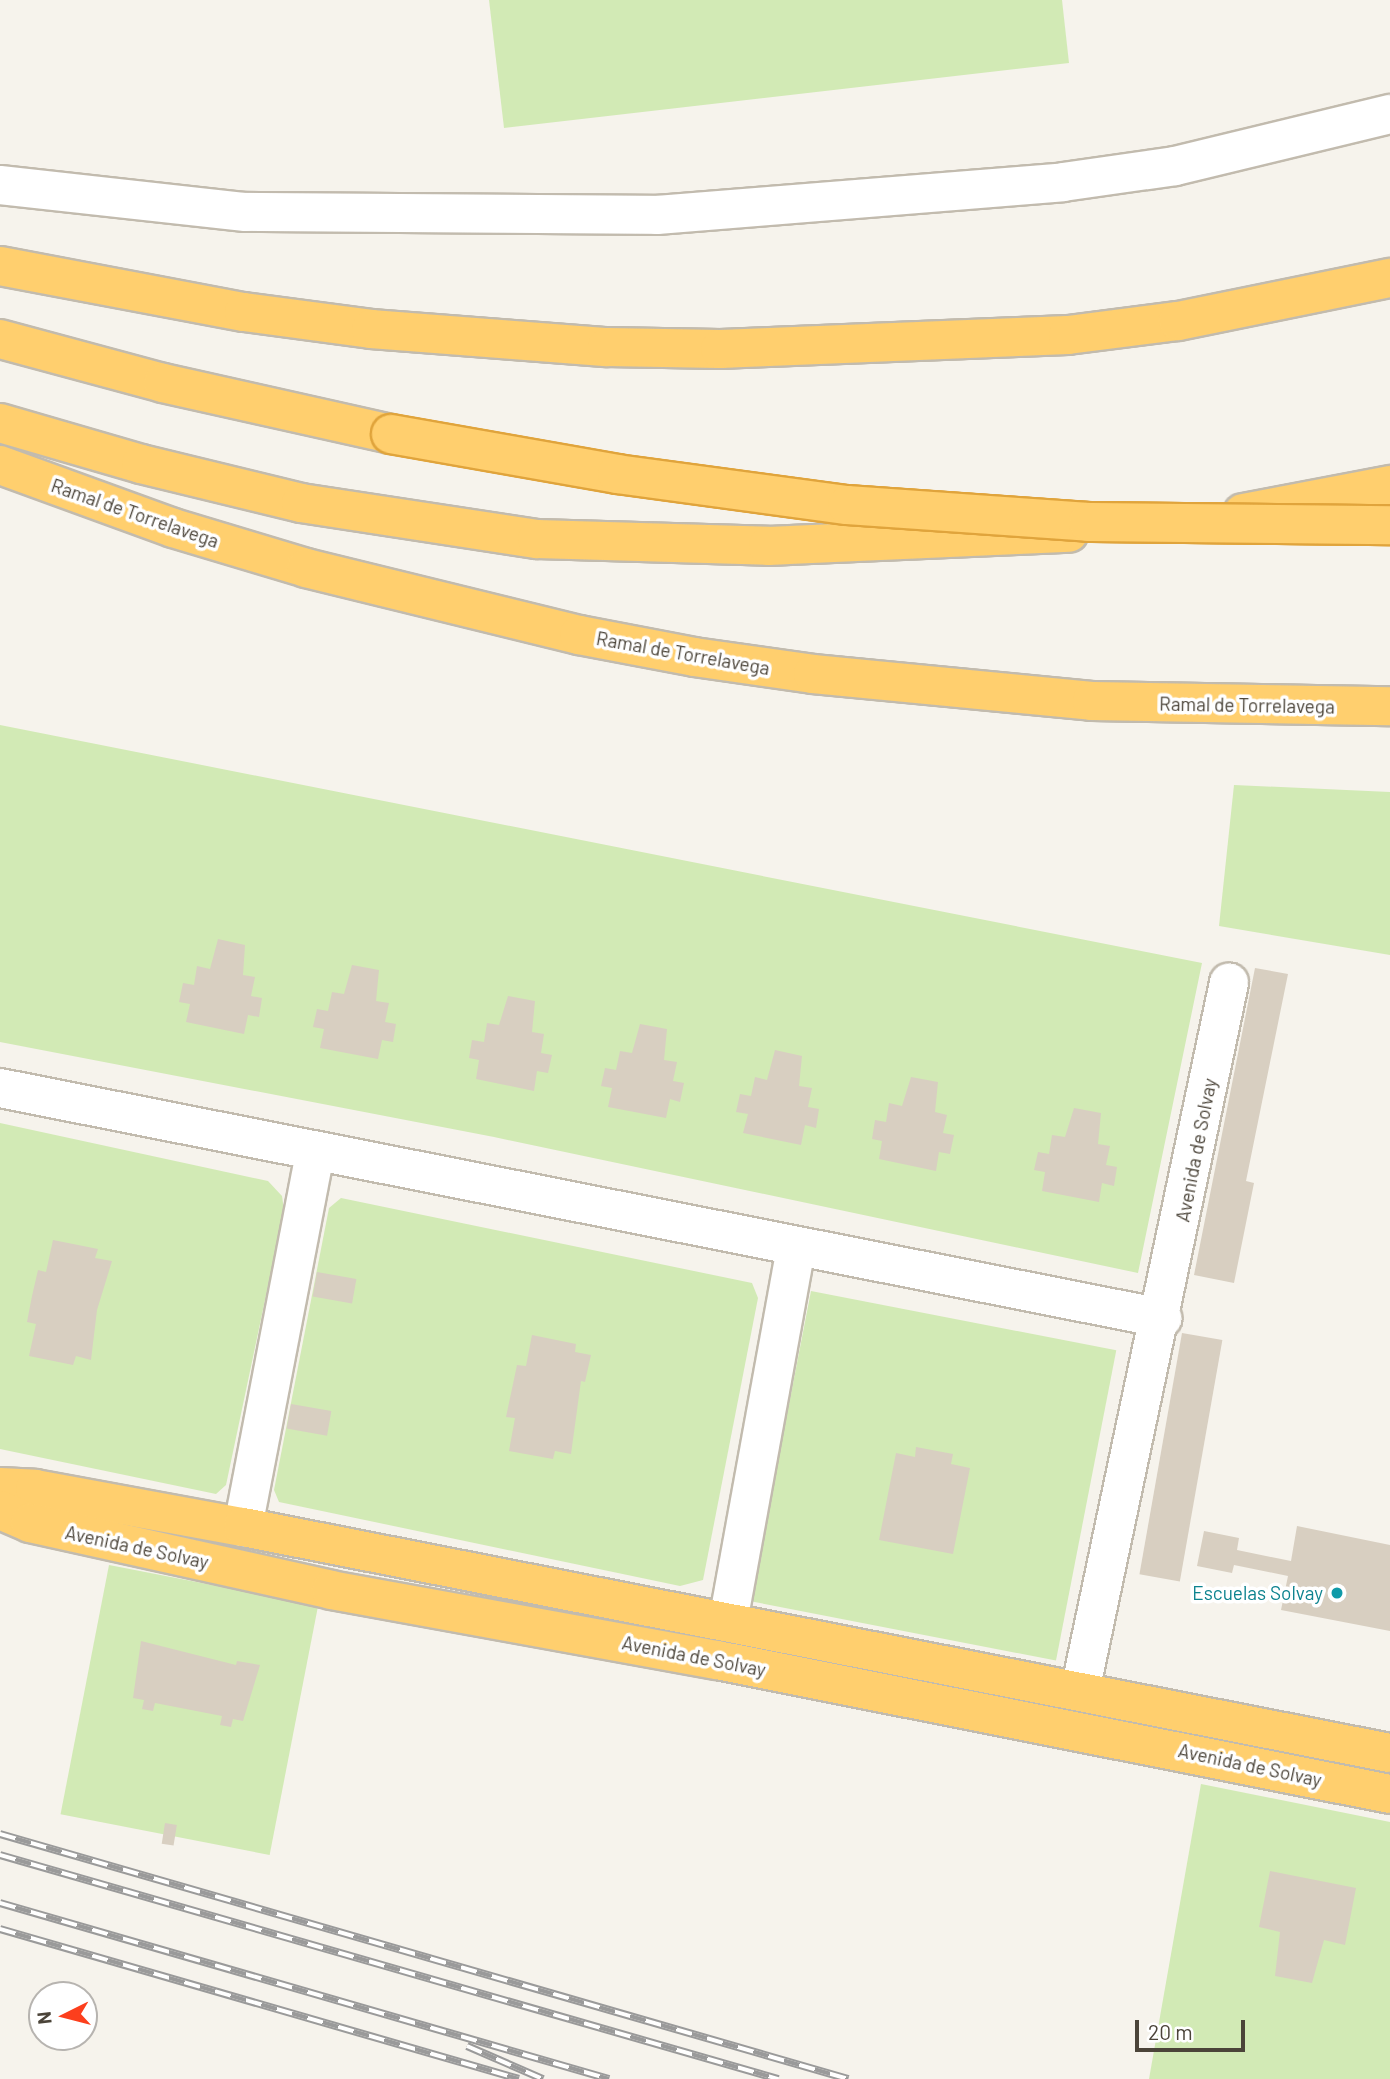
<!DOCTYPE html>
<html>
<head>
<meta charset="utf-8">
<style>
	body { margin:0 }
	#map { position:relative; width:1390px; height:2079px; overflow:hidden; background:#f6f3ec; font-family:Barlow,sans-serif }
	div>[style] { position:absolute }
	.green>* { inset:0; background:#d2eab5; transform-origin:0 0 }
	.building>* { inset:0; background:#d8cfc1; transform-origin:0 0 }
	.roads { filter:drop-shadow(2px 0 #c2bbae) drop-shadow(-2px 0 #c2bbae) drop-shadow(0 2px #c2bbae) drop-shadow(0 -2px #c2bbae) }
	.minor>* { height:38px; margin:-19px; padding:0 19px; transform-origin:19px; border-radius:19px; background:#fff }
	.highway>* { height:38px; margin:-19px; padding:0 19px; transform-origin:19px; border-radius:19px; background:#ffcf6e }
	.rail>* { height:8px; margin-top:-4px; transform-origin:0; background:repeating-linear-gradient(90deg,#fff 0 16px,#9a9a9a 0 32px); box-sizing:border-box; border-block:2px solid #9a9a9a }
	.bridges { filter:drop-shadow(2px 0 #e0a43c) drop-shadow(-2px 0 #e0a43c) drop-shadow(0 2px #e0a43c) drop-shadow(0 -2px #e0a43c) }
	.highway-bridge>* { height:38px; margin:-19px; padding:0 19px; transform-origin:19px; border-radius:19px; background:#ffcf6e }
	.dots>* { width:19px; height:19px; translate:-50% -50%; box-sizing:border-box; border:4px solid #fff; border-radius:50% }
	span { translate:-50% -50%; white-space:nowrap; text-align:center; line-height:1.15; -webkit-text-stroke:7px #fff; paint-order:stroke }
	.street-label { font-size:19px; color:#4b4439 }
	.culture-label { font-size:19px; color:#0d838f }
	.right { translate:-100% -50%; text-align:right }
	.north { position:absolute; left:28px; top:1981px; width:70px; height:70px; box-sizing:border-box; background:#fff; border:2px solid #b7b4b0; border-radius:50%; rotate:264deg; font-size:19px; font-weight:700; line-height:28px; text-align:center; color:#4b4439 }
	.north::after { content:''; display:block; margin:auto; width:24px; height:32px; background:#fc3f1d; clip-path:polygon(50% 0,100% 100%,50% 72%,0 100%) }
	.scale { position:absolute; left:1135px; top:2020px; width:110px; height:32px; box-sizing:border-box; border:4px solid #4b4439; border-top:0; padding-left:9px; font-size:21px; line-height:24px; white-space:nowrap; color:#4b4439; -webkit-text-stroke:5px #fff; paint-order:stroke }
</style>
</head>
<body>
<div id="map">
	<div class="green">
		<div style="clip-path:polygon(489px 0,1062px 0,1069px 63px,504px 128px)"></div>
		<div style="clip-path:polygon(0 725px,1202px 963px,1138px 1273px,494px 1137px,0 1042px)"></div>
		<div style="clip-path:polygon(1234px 785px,1390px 792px,1390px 955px,1219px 926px)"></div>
		<div style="clip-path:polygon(0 1123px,268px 1181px,282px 1196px,284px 1210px,226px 1485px,216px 1494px,0 1449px)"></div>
		<div style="clip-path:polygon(341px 1198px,752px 1283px,758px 1298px,703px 1580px,680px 1586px,279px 1502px,274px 1490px,329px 1208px)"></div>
		<div style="left:811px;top:1291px;width:311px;height:316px;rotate:11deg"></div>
		<div style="left:109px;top:1565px;width:213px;height:254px;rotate:11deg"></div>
		<div style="clip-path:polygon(1201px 1784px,1390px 1822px,1390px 2079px,1149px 2079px)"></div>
	</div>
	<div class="building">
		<div style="clip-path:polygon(218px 939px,245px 945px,243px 975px,255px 977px,251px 996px,262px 998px,259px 1017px,248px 1015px,244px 1034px,186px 1022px,190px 1004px,179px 1002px,183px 983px,194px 985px,197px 966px,210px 969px)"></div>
		<div style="clip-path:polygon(352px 965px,379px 970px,376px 1001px,389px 1003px,385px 1022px,396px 1024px,393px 1042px,382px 1040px,378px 1059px,320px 1048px,324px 1029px,313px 1027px,317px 1009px,328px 1011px,332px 992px,344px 994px)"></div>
		<div style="clip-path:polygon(1255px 968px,1288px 974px,1246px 1181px,1254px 1183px,1234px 1283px,1194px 1275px)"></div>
		<div style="clip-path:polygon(508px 996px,535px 1001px,532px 1032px,544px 1034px,541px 1053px,552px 1055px,548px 1073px,537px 1071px,534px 1091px,476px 1079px,479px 1060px,469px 1058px,472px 1040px,484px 1042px,487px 1023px,499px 1025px)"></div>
		<div style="clip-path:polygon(640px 1024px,667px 1029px,664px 1060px,677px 1062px,673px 1081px,684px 1083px,680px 1102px,670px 1099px,666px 1118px,608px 1107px,612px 1088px,601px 1086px,605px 1068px,616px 1070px,620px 1051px,632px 1053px)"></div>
		<div style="clip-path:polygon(775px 1050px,802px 1056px,799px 1086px,812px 1088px,808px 1107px,819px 1109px,816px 1128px,805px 1125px,801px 1145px,743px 1133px,748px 1114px,736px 1112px,740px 1094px,751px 1096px,755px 1077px,767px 1080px)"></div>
		<div style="clip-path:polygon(911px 1077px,938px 1082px,935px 1112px,947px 1115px,943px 1133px,954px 1135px,950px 1154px,939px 1152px,936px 1171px,879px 1159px,882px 1141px,872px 1139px,875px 1120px,886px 1122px,889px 1103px,902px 1106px)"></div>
		<div style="clip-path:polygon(1074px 1108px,1101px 1113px,1098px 1144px,1110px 1146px,1106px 1165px,1117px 1167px,1114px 1186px,1102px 1183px,1099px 1202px,1042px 1191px,1045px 1172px,1034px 1170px,1038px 1152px,1049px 1154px,1052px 1135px,1065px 1137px)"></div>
		<div style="clip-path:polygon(53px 1240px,98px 1249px,95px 1258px,112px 1261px,97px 1310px,91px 1360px,76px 1356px,73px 1365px,29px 1356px,36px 1324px,27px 1322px,32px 1296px,38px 1270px,46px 1272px)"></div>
		<div style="left:317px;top:1272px;width:40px;height:25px;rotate:10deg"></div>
		<div style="left:1182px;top:1333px;width:41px;height:245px;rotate:10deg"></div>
		<div style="clip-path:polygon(532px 1335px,576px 1344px,575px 1352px,591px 1355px,585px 1382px,581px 1381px,571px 1454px,555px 1451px,553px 1459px,509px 1451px,515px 1418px,506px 1417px,517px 1365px,526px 1366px)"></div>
		<div style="left:291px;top:1404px;width:41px;height:25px;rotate:10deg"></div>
		<div style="clip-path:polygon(916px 1447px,953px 1454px,951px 1464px,970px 1468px,953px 1554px,879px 1540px,896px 1453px,915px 1457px)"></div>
		<div style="clip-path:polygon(1297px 1526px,1390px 1545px,1390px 1631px,1281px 1610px,1288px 1576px,1234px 1565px,1232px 1573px,1197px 1566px,1204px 1531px,1239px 1538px,1237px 1550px,1291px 1561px)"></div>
		<div style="clip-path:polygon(141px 1641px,236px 1665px,237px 1661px,260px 1665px,243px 1721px,233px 1719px,231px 1727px,220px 1725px,222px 1716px,155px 1703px,153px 1711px,142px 1709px,144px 1700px,133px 1698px)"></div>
		<div style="left:165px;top:1823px;width:12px;height:21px;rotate:9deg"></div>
		<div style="clip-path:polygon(1270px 1871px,1356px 1888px,1345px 1945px,1324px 1940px,1312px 1983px,1275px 1976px,1280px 1932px,1259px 1927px)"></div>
	</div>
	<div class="roads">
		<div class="minor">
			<div style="left:0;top:185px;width:247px;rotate:6.3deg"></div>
			<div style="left:246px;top:212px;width:411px;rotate:0.4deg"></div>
			<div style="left:657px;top:215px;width:407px;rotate:-4.6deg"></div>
			<div style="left:1063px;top:182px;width:113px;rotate:-8.1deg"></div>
			<div style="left:1175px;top:166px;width:221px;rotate:-13.6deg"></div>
			<div style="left:0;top:1088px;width:1185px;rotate:11.2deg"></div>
			<div style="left:243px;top:1527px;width:382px;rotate:-79.1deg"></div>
			<div style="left:728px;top:1622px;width:380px;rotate:-79.7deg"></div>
			<div style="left:1080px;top:1691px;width:724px;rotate:-78.12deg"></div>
		</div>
		<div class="highway">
			<div style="left:0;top:266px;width:248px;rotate:10.7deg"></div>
			<div style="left:244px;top:312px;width:128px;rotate:7.6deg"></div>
			<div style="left:371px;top:329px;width:237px;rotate:4.4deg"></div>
			<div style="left:607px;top:347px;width:113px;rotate:1deg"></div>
			<div style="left:720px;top:349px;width:348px;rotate:-2.3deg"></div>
			<div style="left:1068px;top:335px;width:111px;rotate:-7.3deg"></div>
			<div style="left:1178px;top:321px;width:216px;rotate:-11.5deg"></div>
			<div style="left:0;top:339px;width:169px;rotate:15.1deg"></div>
			<div style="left:163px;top:383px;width:234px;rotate:12.6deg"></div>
			<div style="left:0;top:423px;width:147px;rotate:16.2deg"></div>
			<div style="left:141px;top:464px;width:165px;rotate:13.7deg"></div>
			<div style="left:301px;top:503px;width:239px;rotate:8.7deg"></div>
			<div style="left:537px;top:539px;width:231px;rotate:1.7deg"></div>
			<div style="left:768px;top:546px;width:301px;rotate:-2.5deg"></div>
			<div style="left:0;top:465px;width:184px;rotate:20deg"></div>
			<div style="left:173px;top:528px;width:139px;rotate:16.7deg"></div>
			<div style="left:306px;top:568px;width:281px;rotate:13.8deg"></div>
			<div style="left:579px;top:635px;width:117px;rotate:10.8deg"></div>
			<div style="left:694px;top:657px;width:120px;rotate:8.1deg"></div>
			<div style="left:813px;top:674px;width:280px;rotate:5.5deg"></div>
			<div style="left:1092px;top:701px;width:298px;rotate:1deg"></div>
			<div style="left:1243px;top:513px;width:150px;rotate:-10.8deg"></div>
			<div style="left:0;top:1487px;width:35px;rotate:3deg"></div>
			<div style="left:35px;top:1489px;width:211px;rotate:10.4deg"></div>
			<div style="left:243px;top:1527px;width:1169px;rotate:11.15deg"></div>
			<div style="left:0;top:1510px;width:33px;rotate:23deg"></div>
			<div style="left:30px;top:1523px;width:308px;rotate:12.5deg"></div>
			<div style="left:331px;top:1590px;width:392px;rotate:10.3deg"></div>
			<div style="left:717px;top:1660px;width:686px;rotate:11.26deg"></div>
		</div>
	</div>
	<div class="rail">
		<div style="left:0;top:1834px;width:883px;rotate:16.11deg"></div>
		<div style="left:0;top:1855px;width:810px;rotate:16.06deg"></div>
		<div style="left:0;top:1903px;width:634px;rotate:16.12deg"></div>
		<div style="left:0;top:1929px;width:540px;rotate:16.12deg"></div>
		<div style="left:467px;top:2046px;width:83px;rotate:23.5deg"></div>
	</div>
	<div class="bridges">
		<div class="highway-bridge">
			<div style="left:391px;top:434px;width:230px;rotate:10deg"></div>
			<div style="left:617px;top:474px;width:232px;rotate:7.7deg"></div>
			<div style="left:847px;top:505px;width:242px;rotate:4deg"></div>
			<div style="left:1088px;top:522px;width:302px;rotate:0.6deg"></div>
		</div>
	</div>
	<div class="dots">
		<div style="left:1337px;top:1593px;background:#0f9aa8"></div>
	</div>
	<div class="street-label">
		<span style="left:135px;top:513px;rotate:19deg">Ramal de Torrelavega</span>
		<span style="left:683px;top:653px;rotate:10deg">Ramal de Torrelavega</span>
		<span style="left:1247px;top:705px;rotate:1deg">Ramal de Torrelavega</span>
		<span style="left:1196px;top:1150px;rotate:-79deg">Avenida de Solvay</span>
		<span style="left:137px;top:1547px;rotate:12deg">Avenida de Solvay</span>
		<span style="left:694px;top:1656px;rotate:11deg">Avenida de Solvay</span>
		<span style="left:1250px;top:1765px;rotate:12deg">Avenida de Solvay</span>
	</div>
	<div class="culture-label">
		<span class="right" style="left:1323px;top:1593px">Escuelas Solvay</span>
	</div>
	<div class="north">N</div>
	<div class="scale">20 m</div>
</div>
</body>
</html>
